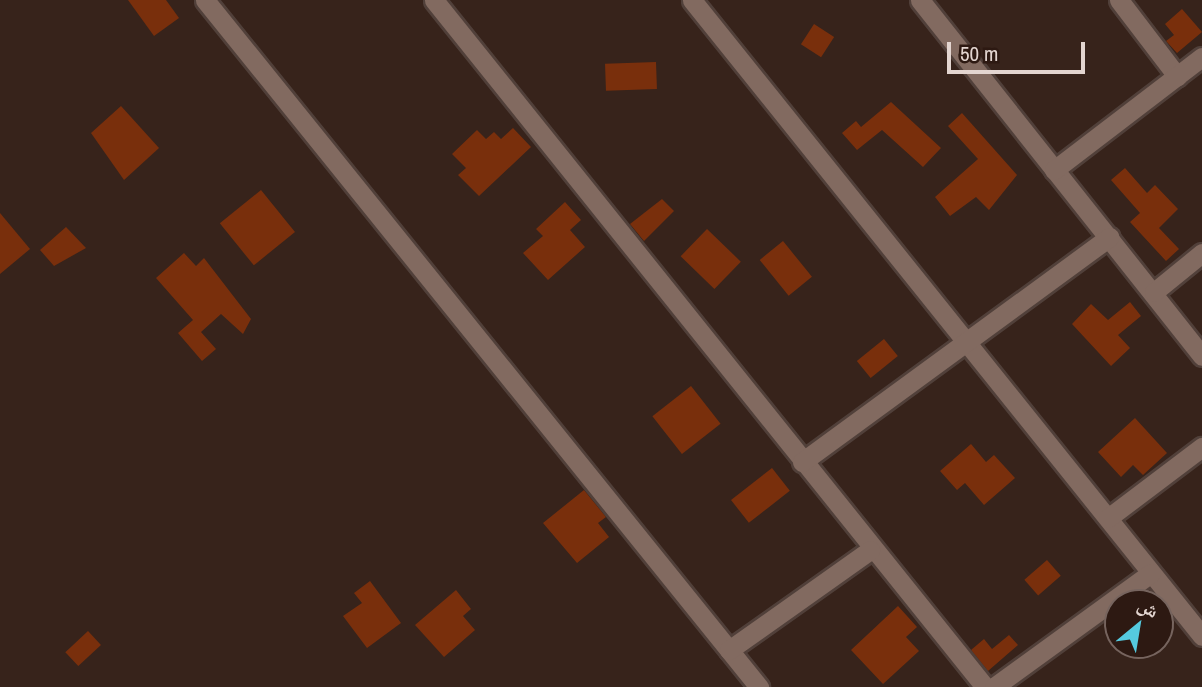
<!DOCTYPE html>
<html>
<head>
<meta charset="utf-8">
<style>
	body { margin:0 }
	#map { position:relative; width:1202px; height:687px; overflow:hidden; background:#37231b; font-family:"Archivo Narrow","Noto Naskh Arabic",sans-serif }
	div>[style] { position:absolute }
	.building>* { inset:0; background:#792f0c; transform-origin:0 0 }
	.roads { filter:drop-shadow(2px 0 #51403a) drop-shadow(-2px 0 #51403a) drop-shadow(0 2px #51403a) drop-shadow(0 -2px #51403a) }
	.minor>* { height:19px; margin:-9.5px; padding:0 9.5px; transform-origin:9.5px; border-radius:9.5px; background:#826a60 }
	span { translate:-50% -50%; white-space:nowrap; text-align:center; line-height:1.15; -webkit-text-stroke:6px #2d1912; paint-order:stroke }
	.north { position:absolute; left:1104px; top:589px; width:70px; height:70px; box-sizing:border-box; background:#2d1912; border:2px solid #76645e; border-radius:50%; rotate:30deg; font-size:19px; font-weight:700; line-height:28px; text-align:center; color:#e3d5d0 }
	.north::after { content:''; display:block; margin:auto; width:24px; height:32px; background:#55cadf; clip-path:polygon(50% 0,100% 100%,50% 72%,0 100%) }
	.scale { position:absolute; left:947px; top:42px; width:138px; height:32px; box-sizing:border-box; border:4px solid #e3d5d0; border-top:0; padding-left:9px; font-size:21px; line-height:24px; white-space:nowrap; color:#e3d5d0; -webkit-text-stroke:5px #2d1912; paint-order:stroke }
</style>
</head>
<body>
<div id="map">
	<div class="building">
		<div style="clip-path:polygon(128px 0,166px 0,179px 18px,154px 36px)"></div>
		<div style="clip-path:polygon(1182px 9px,1202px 32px,1177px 53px,1166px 41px,1174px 35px,1165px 24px)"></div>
		<div style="left:814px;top:24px;width:24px;height:24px;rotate:33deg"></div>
		<div style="left:656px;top:62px;width:27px;height:51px;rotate:88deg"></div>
		<div style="clip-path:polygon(891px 102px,941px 148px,923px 167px,882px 130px,857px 150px,842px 133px,856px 121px,861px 127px)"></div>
		<div style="clip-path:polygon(121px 106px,159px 148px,124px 180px,91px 133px)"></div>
		<div style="clip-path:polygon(962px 113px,1017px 175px,989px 210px,976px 197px,950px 216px,935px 197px,978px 159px,948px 126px)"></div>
		<div style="clip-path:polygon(513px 128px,531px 147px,479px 196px,458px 175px,466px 168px,452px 154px,477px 130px,486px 139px,494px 132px,501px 139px)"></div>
		<div style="clip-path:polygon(1125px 168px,1147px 193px,1155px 185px,1178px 209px,1159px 228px,1179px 249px,1166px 261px,1130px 222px,1140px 213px,1111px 180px)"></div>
		<div style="left:261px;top:190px;width:54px;height:53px;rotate:51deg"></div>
		<div style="clip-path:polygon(662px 199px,674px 211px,644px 241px,630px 224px)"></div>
		<div style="clip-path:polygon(565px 202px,581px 220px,570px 230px,585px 247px,548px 280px,523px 253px,543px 236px,536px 229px)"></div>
		<div style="clip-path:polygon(0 213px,30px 249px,0 274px)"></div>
		<div style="clip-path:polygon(66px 227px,86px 248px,54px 266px,40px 250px)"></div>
		<div style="left:707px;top:229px;width:47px;height:38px;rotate:44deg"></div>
		<div style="left:783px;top:241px;width:46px;height:30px;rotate:51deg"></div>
		<div style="clip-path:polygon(184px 253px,196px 266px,204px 258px,251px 319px,243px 334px,221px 314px,201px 332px,216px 349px,202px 361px,178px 333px,193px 320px,156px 278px)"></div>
		<div style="clip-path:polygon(1130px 302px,1141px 316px,1118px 335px,1130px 348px,1111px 366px,1072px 324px,1091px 304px,1108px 320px)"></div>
		<div style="left:884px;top:339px;width:22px;height:35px;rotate:51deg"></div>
		<div style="left:691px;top:386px;width:48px;height:49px;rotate:52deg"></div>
		<div style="clip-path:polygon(1135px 418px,1167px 453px,1143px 475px,1133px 465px,1121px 477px,1098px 452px)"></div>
		<div style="clip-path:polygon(971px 444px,986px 462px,994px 455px,1015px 478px,984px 505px,965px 483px,957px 490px,940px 471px)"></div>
		<div style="left:772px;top:468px;width:29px;height:52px;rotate:52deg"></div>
		<div style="clip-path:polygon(584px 490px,606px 517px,598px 523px,609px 537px,577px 563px,543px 523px)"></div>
		<div style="left:1047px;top:560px;width:21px;height:30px;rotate:49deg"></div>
		<div style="clip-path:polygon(370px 581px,401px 623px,367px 648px,343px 616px,362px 603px,354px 593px)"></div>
		<div style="clip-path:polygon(456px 590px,471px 609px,463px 616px,475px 630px,444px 657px,415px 625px)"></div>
		<div style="clip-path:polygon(898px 606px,917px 627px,906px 637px,919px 651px,883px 684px,851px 650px)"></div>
		<div style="left:88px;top:631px;width:19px;height:31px;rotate:47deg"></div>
		<div style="clip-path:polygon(1009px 635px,1018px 645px,988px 671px,971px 650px,984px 639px,992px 649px)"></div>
	</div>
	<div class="roads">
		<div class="minor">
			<div style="left:205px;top:0;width:883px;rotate:51.12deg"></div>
			<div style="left:434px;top:0;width:881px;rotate:51.27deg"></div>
			<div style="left:692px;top:0;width:815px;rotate:51.27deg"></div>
			<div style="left:920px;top:0;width:454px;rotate:51.6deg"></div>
			<div style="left:1119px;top:0;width:96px;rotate:52.7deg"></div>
			<div style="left:1054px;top:170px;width:186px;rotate:-37.4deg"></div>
			<div style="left:1154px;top:292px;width:62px;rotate:-39.1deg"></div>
			<div style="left:802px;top:462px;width:381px;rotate:-36.2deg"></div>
			<div style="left:1108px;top:518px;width:118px;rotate:-37.1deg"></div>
			<div style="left:729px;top:650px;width:173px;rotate:-35.3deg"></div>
			<div style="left:994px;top:687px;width:194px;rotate:-36deg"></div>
		</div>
	</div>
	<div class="north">ش</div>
	<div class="scale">50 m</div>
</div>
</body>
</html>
